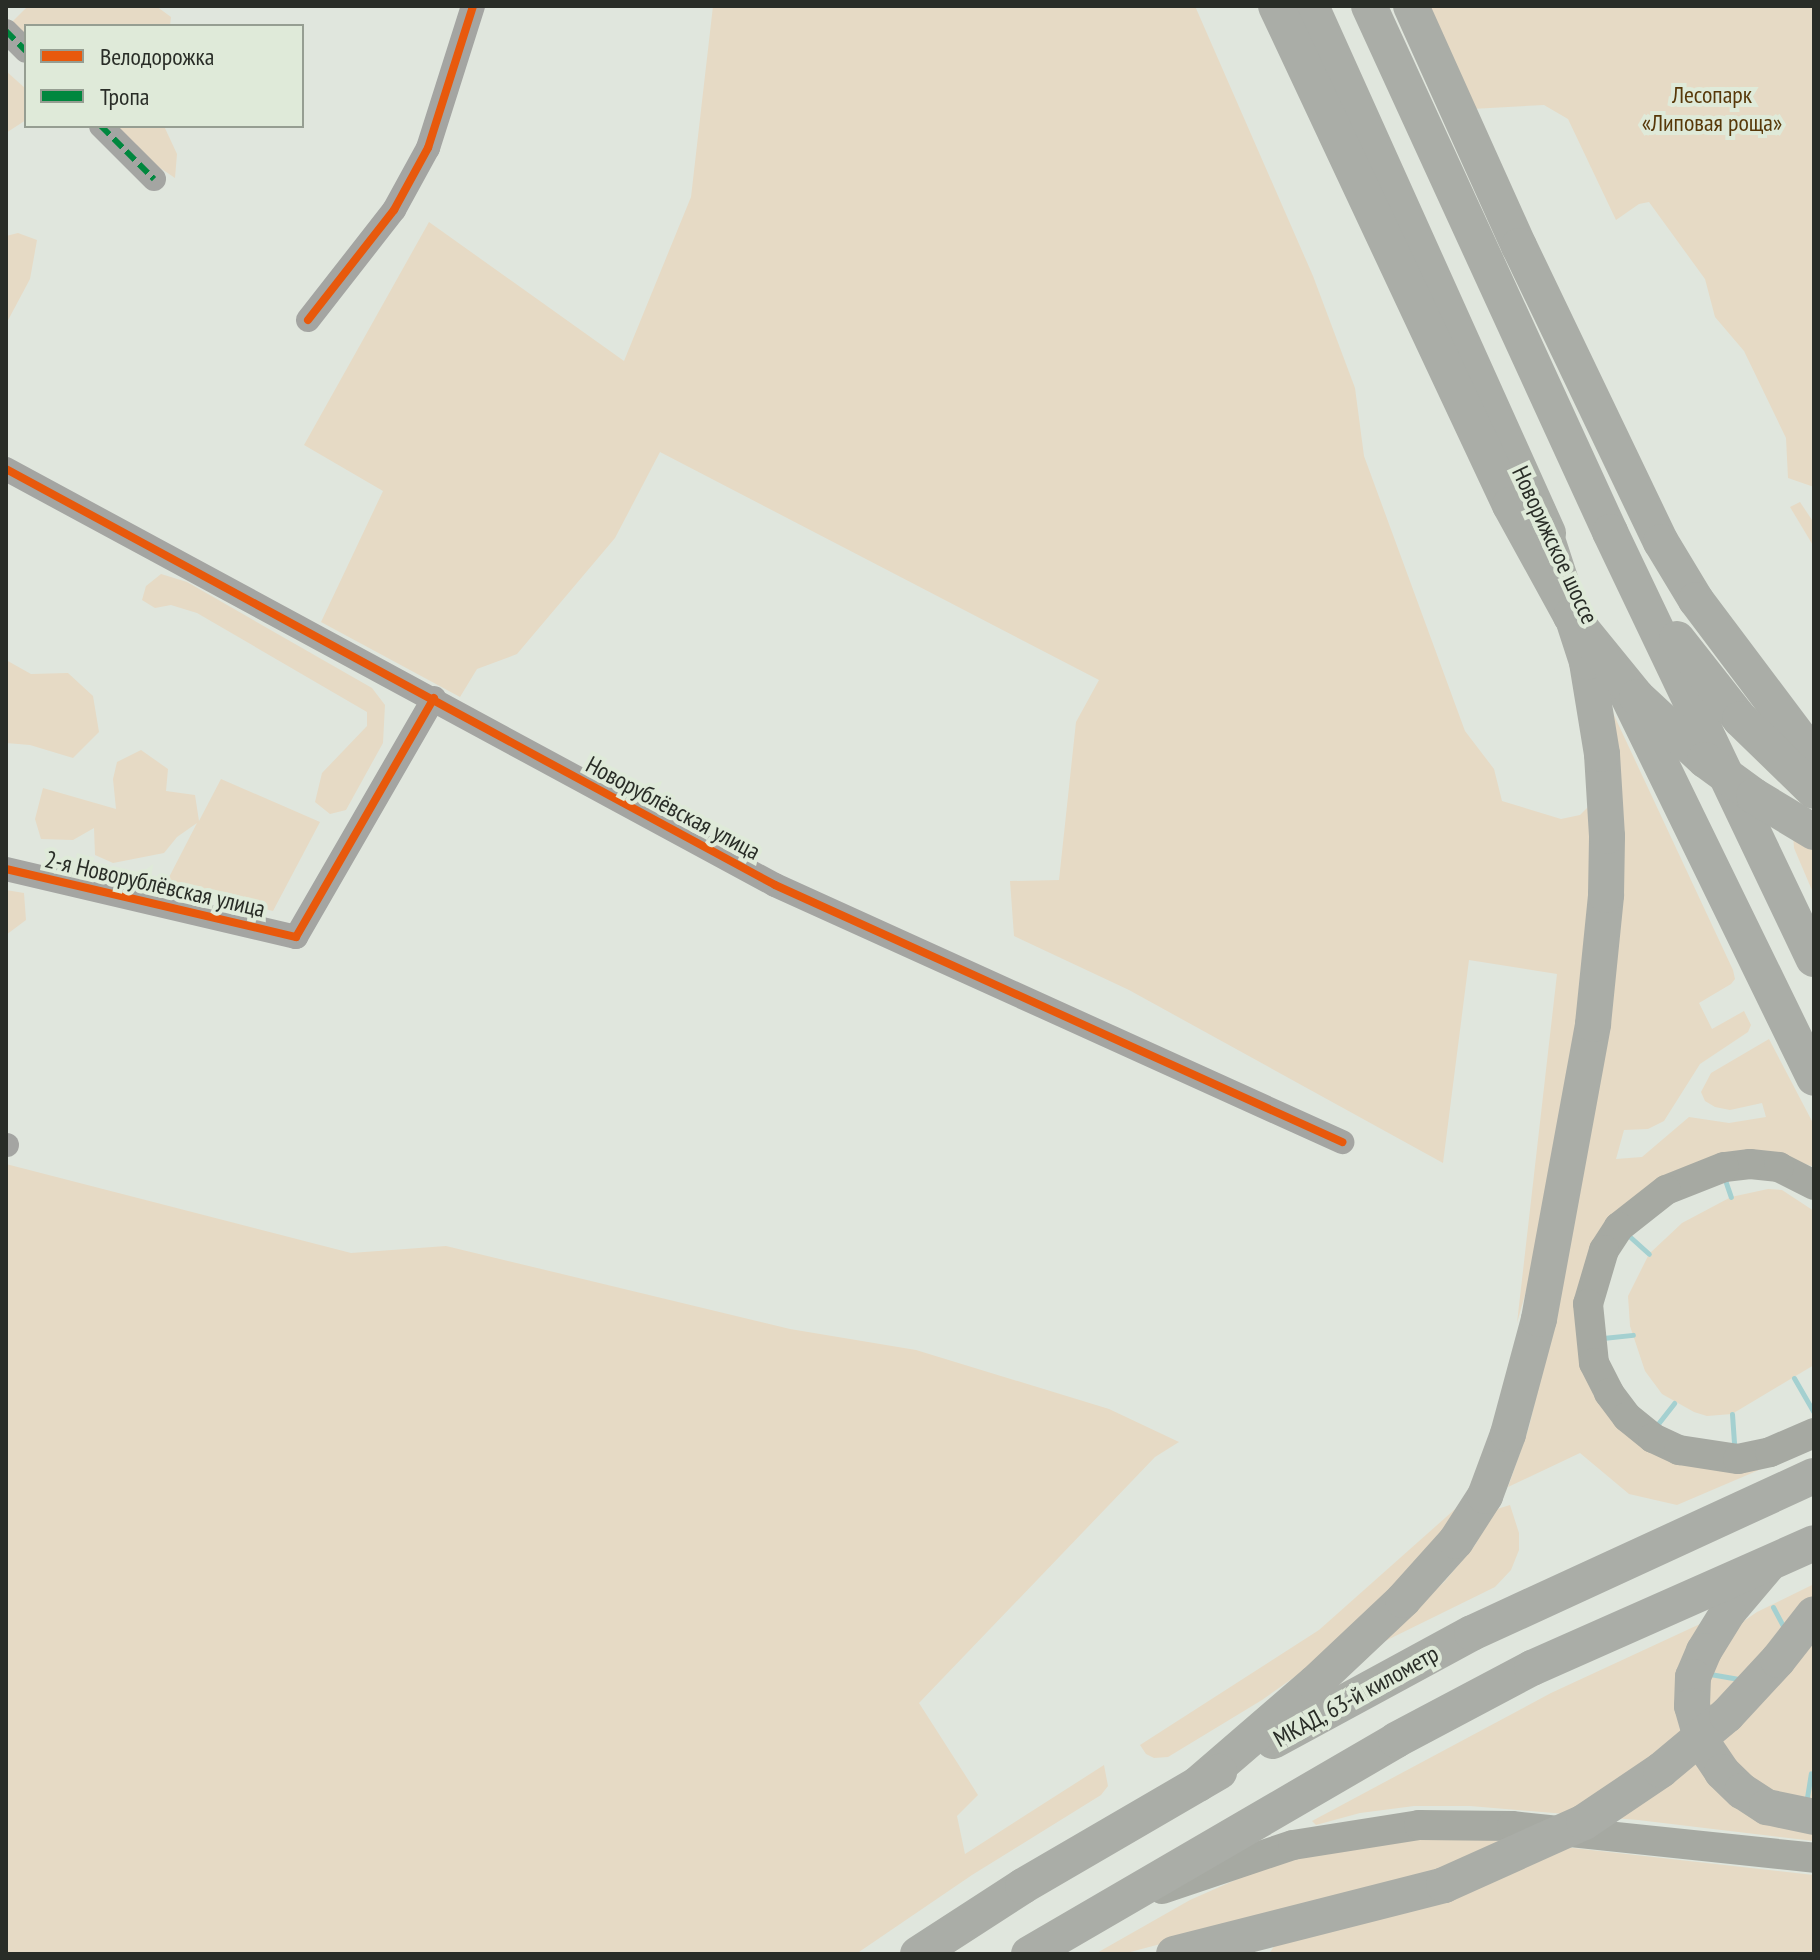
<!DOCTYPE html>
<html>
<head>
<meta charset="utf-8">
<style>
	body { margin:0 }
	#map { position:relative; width:1820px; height:1960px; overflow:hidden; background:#e0e6dd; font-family:"PT Sans Narrow",sans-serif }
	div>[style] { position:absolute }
	.green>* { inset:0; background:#e6dac5 }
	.stream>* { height:5px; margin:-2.5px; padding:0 2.5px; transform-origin:2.5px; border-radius:2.5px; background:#a4d0d0 }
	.minor>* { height:24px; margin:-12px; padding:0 12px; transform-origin:12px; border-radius:12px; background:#a4a5a2 }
	.major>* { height:30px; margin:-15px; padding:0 15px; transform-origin:15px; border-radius:15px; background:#a6a9a2 }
	.highway>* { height:36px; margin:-18px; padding:0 18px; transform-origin:18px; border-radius:18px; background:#aaada7 }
	.highway-bridge>* { height:36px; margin:-18px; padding:0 18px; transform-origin:18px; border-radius:18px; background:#aaada7 }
	.quiet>* { height:6px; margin-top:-3px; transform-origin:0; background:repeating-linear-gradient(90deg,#00873e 0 12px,transparent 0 18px) }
	.cycleway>* { height:8px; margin:-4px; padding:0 4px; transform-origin:4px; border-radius:4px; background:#e8590c }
	span { translate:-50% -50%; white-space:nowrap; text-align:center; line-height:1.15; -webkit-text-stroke:8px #dfead9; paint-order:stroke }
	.park-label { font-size:24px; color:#573809 }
	.street-label { font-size:24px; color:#292d27 }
	.frame { position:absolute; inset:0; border:8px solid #292d27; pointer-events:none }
	.legend { position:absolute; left:24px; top:24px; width:280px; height:104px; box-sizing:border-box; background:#dfead9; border:2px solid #969e92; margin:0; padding:10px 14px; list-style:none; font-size:24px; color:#292d27 }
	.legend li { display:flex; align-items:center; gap:16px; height:40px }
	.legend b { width:40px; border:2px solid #969e92 }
</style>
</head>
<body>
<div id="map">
	<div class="green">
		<div style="clip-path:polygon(28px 6px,156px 6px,171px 17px,170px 26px,26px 26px,26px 40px,10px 24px)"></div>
		<div style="clip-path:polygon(713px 6px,1195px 6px,1313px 276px,1355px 388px,1364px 456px,1465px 731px,1494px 769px,1502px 801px,1561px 819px,1580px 815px,1597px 798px,1583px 987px,1540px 1242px,1517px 1323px,1557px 974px,1469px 960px,1443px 1163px,1129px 990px,1014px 936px,1010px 881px,1059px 880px,1076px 722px,1099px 680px,660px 452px,615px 538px,517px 654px,477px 669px,460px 697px,321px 622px,383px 491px,304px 445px,429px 222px,624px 361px,691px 197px)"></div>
		<div style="clip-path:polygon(1425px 6px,1814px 6px,1814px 487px,1788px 478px,1786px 438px,1744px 351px,1715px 317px,1705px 279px,1649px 202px,1639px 204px,1616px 220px,1568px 119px,1544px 105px,1472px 109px)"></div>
		<div style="clip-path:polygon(6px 71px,26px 89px,26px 120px,6px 133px)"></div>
		<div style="clip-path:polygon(111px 126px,164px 126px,177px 154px,175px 178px,138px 153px)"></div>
		<div style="clip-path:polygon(18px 233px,37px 240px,30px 279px,6px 324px,6px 236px)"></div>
		<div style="clip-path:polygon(1800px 502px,1814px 523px,1814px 547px,1790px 507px)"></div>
		<div style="clip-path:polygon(161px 574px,187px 582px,372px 688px,385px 705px,383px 743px,346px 810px,330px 814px,315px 802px,322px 773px,367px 726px,367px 712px,197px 613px,171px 605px,155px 608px,142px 600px,146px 586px)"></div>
		<div style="clip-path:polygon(6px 660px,31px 674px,68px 673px,93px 696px,99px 732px,73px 758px,30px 745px,6px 743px)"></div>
		<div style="clip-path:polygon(1613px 713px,1733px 970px,1735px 979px,1731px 984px,1699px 1003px,1712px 1029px,1744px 1011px,1751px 1025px,1748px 1032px,1700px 1064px,1664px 1121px,1648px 1129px,1624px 1130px,1616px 1159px,1642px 1157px,1689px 1117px,1729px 1123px,1766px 1117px,1762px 1103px,1730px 1110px,1715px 1107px,1705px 1101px,1701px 1092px,1711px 1073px,1769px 1039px,1814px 1125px,1814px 1167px,1796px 1161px,1730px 1157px,1585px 1272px,1624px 1427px,1794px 1455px,1677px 1505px,1629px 1494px,1580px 1453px,1508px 1487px,1529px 1427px,1556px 1313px)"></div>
		<div style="clip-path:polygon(141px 750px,168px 769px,166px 791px,195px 795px,199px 821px,221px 779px,320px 822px,273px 911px,165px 885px,197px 823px,177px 837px,164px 853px,113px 863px,95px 855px,94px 828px,73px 840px,41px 839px,35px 819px,43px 788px,116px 809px,113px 779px,117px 762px)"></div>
		<div style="clip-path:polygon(1793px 834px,1814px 846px,1814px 895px,1794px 848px)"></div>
		<div style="clip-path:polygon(6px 890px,24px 893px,26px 920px,6px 935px)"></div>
		<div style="clip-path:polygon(6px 1164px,351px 1253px,446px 1246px,790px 1329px,916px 1350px,1109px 1409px,1179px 1442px,1155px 1457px,919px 1703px,978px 1795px,957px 1816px,965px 1854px,1104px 1765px,1108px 1786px,1101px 1795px,972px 1875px,856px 1954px,6px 1954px)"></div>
		<div style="clip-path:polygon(1768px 1189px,1782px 1190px,1814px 1211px,1814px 1365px,1732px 1414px,1707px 1416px,1694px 1412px,1662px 1394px,1645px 1371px,1630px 1326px,1628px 1296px,1649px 1254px,1682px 1223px,1731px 1197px)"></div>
		<div style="clip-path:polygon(1463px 1502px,1412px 1570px,1316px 1662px,1262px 1700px,1168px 1757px,1154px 1758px,1146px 1754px,1140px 1745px,1319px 1630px)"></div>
		<div style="clip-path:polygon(1510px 1505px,1519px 1533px,1519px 1550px,1511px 1570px,1495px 1587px,1375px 1646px,1444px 1582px,1475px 1545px,1494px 1510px)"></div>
		<div style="clip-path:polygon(1814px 1584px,1814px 1807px,1783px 1802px,1730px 1768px,1703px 1693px,1709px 1668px,1738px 1625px,1757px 1612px)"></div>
		<div style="clip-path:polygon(1700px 1624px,1702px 1763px,1814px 1825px,1814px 1841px,1638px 1820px,1470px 1806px,1414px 1806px,1360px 1813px,1316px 1825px,1312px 1821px,1551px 1693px)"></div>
		<div style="clip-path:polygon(1422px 1836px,1520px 1842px,1814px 1875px,1814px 1954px,1269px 1954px,1276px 1943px,1194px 1935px,1123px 1954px,1095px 1954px,1190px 1900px,1251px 1873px,1306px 1854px)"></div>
	</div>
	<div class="stream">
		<div style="left:1724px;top:1177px;width:21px;rotate:71deg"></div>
		<div style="left:1628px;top:1235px;width:28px;rotate:42deg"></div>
		<div style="left:1603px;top:1338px;width:30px;rotate:-6deg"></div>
		<div style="left:1794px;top:1378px;width:39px;rotate:60deg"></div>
		<div style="left:1732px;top:1414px;width:32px;rotate:86deg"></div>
		<div style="left:1657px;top:1425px;width:28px;rotate:-52deg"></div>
		<div style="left:1773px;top:1607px;width:27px;rotate:62deg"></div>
		<div style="left:1710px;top:1674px;width:29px;rotate:10deg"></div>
		<div style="left:1806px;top:1804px;width:31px;rotate:-81deg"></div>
	</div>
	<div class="minor">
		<div style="left:6px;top:31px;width:28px;rotate:45deg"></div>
		<div style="left:101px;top:126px;width:75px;rotate:45deg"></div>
		<div style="left:308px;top:320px;width:140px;rotate:-52deg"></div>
		<div style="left:394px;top:210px;width:71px;rotate:-61.3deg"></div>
		<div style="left:428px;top:148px;width:149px;rotate:-72.4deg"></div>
		<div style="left:6px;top:469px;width:874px;rotate:28.41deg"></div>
		<div style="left:775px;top:885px;width:623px;rotate:24.38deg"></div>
		<div style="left:6px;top:869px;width:298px;rotate:13.2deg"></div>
		<div style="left:296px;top:937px;width:276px;rotate:-60deg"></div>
		<div style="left:6px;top:1145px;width:1px"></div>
	</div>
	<div class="major">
		<div style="left:1814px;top:1185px;width:39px;rotate:-153deg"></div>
		<div style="left:1779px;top:1167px;width:29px;rotate:-174deg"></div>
		<div style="left:1750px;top:1164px;width:26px;rotate:173deg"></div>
		<div style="left:1724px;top:1167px;width:62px;rotate:158.4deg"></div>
		<div style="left:1666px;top:1190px;width:60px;rotate:141.8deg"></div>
		<div style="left:1619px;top:1227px;width:27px;rotate:123deg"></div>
		<div style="left:1604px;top:1250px;width:56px;rotate:106.5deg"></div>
		<div style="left:1588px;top:1304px;width:59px;rotate:84.2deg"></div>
		<div style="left:1594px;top:1363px;width:34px;rotate:63deg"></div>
		<div style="left:1609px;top:1393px;width:30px;rotate:53deg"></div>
		<div style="left:1627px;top:1417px;width:33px;rotate:39deg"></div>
		<div style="left:1653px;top:1438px;width:29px;rotate:25deg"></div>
		<div style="left:1679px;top:1450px;width:60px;rotate:8.7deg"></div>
		<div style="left:1738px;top:1459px;width:33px;rotate:-12deg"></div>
		<div style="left:1770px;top:1452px;width:48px;rotate:-23.4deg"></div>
		<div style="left:1162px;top:1889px;width:138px;rotate:-18.6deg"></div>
		<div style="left:1293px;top:1845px;width:128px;rotate:-9deg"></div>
		<div style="left:1419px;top:1825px;width:93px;rotate:0.6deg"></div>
		<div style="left:1512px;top:1826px;width:304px;rotate:6deg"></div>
	</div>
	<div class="highway">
		<div style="left:1311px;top:6px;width:578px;rotate:65.79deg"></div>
		<div style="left:1369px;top:6px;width:579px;rotate:65.38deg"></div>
		<div style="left:1610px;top:532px;width:473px;rotate:64.5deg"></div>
		<div style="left:1411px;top:6px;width:263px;rotate:65.8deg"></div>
		<div style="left:1519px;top:246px;width:328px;rotate:64.4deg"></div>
		<div style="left:1661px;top:542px;width:68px;rotate:58.9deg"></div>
		<div style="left:1696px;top:600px;width:196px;rotate:53.1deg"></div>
		<div style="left:1677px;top:639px;width:102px;rotate:51.8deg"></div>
		<div style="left:1740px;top:719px;width:103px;rotate:44.2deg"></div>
		<div style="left:1622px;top:684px;width:438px;rotate:64deg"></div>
		<div style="left:1767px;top:1566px;width:60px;rotate:130.3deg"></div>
		<div style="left:1728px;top:1612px;width:46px;rotate:121.6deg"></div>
		<div style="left:1704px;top:1651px;width:28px;rotate:113deg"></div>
		<div style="left:1693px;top:1677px;width:29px;rotate:92deg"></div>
		<div style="left:1692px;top:1706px;width:37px;rotate:74deg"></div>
		<div style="left:1702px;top:1742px;width:36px;rotate:56deg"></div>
		<div style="left:1722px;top:1772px;width:28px;rotate:44deg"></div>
		<div style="left:1742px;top:1791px;width:30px;rotate:33deg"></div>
		<div style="left:1767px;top:1807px;width:48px;rotate:12deg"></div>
		<div style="left:1273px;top:1741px;width:226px;rotate:-28.5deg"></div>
		<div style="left:1472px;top:1633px;width:376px;rotate:-24.7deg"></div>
		<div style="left:1198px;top:1784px;width:155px;rotate:-40.8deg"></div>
		<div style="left:1315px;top:1683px;width:121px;rotate:-43.3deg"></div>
		<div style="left:1403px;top:1600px;width:79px;rotate:-48.1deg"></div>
		<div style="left:1456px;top:1541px;width:54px;rotate:-57.2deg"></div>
		<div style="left:1485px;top:1496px;width:66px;rotate:-69.6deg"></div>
		<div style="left:1508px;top:1434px;width:119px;rotate:-74.9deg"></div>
		<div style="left:1539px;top:1319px;width:300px;rotate:-79.6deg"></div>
		<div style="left:1593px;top:1024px;width:130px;rotate:-84.2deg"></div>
		<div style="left:1606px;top:895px;width:59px;rotate:-89deg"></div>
		<div style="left:1607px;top:836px;width:82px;rotate:-93.5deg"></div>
		<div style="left:1602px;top:754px;width:93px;rotate:-99.3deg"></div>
		<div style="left:1587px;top:662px;width:156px;rotate:-108deg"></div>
		<div style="left:918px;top:1954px;width:125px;rotate:-32.9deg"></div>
		<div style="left:1023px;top:1886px;width:227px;rotate:-30.2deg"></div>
		<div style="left:1029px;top:1954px;width:425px;rotate:-30.2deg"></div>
		<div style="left:1396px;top:1740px;width:154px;rotate:-27.9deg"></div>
		<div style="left:1532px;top:1668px;width:308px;rotate:-23.9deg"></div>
		<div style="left:1174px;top:1954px;width:279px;rotate:-14.3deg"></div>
	</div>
	<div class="highway-bridge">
		<div style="left:1276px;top:6px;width:551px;rotate:64.88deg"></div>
		<div style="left:1510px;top:505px;width:127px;rotate:61.2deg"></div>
		<div style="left:1571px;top:616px;width:104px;rotate:50.8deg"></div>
		<div style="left:1637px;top:697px;width:93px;rotate:42.8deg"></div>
		<div style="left:1705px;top:760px;width:61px;rotate:36.3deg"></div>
		<div style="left:1754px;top:796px;width:70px;rotate:31deg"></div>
		<div style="left:1444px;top:1885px;width:154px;rotate:-24.2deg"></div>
		<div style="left:1584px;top:1822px;width:93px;rotate:-34deg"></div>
		<div style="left:1661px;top:1770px;width:86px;rotate:-39.8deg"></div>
		<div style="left:1727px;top:1715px;width:75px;rotate:-47.2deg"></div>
		<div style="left:1778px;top:1660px;width:58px;rotate:-52deg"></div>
	</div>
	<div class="quiet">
		<div style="left:6px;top:31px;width:28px;rotate:45deg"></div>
		<div style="left:101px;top:126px;width:75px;rotate:45deg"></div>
	</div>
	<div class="cycleway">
		<div style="left:308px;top:320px;width:140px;rotate:-52deg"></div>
		<div style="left:394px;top:210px;width:71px;rotate:-61.3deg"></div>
		<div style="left:428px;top:148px;width:149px;rotate:-72.4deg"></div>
		<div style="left:6px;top:469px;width:874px;rotate:28.41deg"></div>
		<div style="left:775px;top:885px;width:623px;rotate:24.38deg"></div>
		<div style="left:6px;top:869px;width:298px;rotate:13.2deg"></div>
		<div style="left:296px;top:937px;width:276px;rotate:-60deg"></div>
	</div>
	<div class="park-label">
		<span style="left:1712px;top:109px">Лесопарк<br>«Липовая роща»</span>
	</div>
	<div class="street-label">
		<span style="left:1555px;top:545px;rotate:65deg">Новорижское шоссе</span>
		<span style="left:673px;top:808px;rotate:28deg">Новорублёвская улица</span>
		<span style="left:155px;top:884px;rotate:13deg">2-я Новорублёвская улица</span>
		<span style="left:1356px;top:1696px;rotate:-29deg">МКАД, 63-й километр</span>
	</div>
	<div class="frame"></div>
	<ul class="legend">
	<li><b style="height:10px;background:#e8590c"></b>Велодорожка</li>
	<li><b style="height:10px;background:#00873e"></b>Тропа</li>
	</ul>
</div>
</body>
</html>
